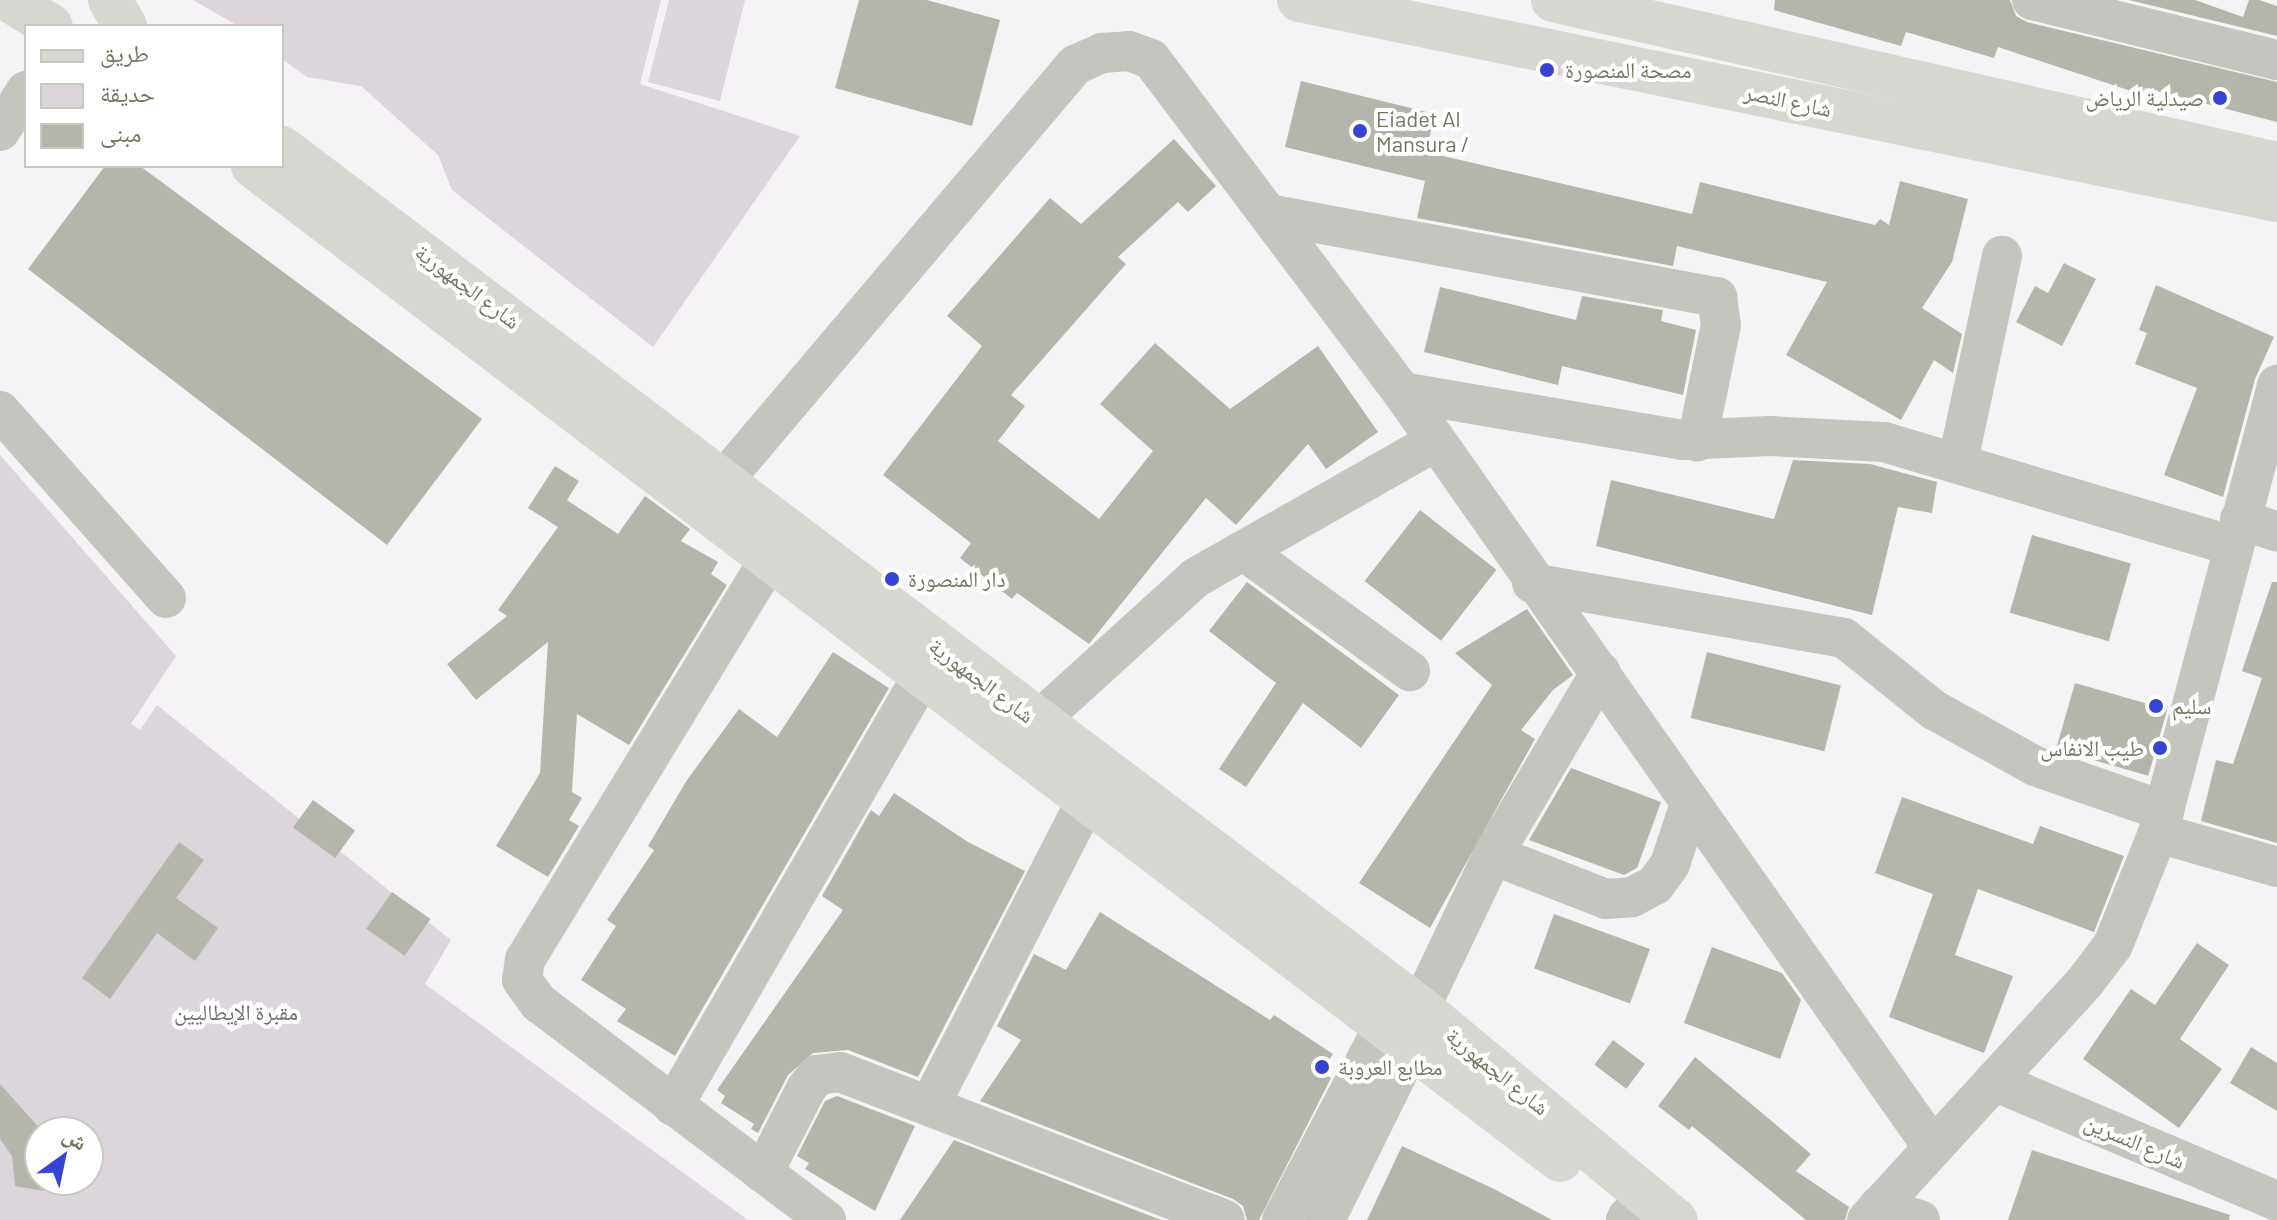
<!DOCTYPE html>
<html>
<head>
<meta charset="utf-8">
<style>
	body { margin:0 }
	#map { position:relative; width:2277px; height:1220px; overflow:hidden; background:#f5f3f6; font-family:Barlow,"Noto Naskh Arabic",sans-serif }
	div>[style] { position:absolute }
	.green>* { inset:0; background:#dcd5db }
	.building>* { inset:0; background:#b5b6ab; transform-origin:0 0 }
	.minor>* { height:40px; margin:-20px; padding:0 20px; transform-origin:20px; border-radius:20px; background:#c4c5be }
	.major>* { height:44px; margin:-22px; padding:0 22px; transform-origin:22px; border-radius:22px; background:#d6d7d0 }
	.highway>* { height:44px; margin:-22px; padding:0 22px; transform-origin:22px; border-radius:22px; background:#d6d7d0 }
	.dots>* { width:22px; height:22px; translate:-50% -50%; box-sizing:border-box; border:4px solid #fff; border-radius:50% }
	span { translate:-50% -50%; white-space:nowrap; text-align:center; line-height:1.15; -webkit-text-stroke:8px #fff; paint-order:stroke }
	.poi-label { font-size:22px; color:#73765f }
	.left { translate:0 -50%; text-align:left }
	.right { translate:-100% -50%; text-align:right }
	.street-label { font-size:22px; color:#73765f }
	.park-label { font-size:22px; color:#796670 }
	.legend { position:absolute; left:24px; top:24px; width:260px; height:144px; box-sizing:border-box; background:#fff; border:2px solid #c7c8bf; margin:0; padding:10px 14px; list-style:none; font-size:24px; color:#73765f }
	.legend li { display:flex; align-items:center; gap:16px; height:40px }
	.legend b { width:40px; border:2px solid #c7c8bf }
	.north { position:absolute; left:24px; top:1116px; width:80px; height:80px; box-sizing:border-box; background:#fff; border:2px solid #c7c8bf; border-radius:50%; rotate:33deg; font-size:22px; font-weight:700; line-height:32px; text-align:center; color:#73765f }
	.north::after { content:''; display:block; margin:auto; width:28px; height:36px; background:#3643d3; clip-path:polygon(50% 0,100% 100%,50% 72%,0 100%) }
</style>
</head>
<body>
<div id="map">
	<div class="green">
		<div style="clip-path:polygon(193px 0,661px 0,640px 84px,800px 136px,653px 347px,452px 190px,438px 155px,361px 86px,307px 77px,282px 59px,282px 26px,238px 26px)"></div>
		<div style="clip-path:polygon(669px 0,745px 0,720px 101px,648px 82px)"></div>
		<div style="clip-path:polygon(evenodd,0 455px,176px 656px,131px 724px,140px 730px,157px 705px,451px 940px,425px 984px,748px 1220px,0 1220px,0 455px,40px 1132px,88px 1132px,88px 1180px,40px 1180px,40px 1132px)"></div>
	</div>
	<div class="building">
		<div style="clip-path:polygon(859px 0,927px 0,1000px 20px,972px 126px,835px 88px)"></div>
		<div style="clip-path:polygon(1775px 0,2010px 0,2016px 16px,2027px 22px,2277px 82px,2277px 122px,2145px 88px,2143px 95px,1998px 47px,1994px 58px,1906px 32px,1901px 46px,1774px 10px)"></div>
		<div style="clip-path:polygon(2129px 0,2195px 0,2243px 17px,2249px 0,2259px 0,2277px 6px,2277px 36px)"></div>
		<div style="clip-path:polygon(1301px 81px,1435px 114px,1426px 152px,1692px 214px,1700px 182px,1875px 225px,1880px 219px,1889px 225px,1900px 181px,1968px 199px,1952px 262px,1922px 308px,1962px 334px,1953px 373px,1934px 360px,1901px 420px,1786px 355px,1827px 282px,1677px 246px,1673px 266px,1417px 218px,1425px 181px,1285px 147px)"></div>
		<div style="clip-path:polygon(1174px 139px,1216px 186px,1188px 212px,1178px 202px,1118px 257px,1126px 264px,1011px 395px,1025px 406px,998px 441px,1099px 519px,1153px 451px,1100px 404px,1155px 343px,1230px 409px,1318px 346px,1378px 432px,1326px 469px,1308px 444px,1236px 525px,1206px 498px,1089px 644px,1017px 593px,1012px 599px,960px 558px,971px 543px,883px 475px,982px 346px,947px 316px,1050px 198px,1081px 224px)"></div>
		<div style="clip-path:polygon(105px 166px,140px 166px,482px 419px,387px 545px,28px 269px)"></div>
		<div style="clip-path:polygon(2064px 263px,2096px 279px,2062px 346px,2016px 322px,2035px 286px,2048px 293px)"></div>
		<div style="clip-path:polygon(2156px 285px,2274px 337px,2255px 379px,2223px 497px,2164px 475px,2197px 388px,2135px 364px,2147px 333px,2139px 330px)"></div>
		<div style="clip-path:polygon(1440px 287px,1576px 320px,1582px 296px,1663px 310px,1661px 321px,1696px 330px,1683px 395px,1562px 366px,1558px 385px,1424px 352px)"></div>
		<div style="clip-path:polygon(1793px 460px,1870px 464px,1937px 482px,1932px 513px,1898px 507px,1872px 615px,1596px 546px,1611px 480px,1774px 519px)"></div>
		<div style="clip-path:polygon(555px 466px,579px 481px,567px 500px,618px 534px,645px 496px,690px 529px,681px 541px,718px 562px,711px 574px,727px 585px,629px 745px,577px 714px,572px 792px,582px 798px,569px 820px,579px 826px,548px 877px,496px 846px,540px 773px,548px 642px,476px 700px,447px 664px,507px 616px,498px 610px,558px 527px,528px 508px)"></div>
		<div style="left:1420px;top:510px;width:97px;height:90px;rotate:38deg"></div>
		<div style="left:2032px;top:535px;width:103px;height:81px;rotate:16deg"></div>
		<div style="clip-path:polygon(1247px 582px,1399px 695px,1361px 748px,1303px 703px,1246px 787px,1219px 769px,1276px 683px,1209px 631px)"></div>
		<div style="clip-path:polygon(2272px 582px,2277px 582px,2277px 843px,2201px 821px,2216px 760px,2233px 764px,2262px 678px,2242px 671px)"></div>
		<div style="clip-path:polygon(1527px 609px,1573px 675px,1553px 690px,1521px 730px,1535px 739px,1430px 928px,1359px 883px,1492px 685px,1455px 653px)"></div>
		<div style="clip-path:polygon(833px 652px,889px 688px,675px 1056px,617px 1021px,626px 1009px,581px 980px,616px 926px,607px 920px,654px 850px,648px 846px,687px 780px,739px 709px,777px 737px)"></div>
		<div style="left:1707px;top:652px;width:138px;height:68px;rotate:14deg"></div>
		<div style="left:2075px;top:683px;width:96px;height:69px;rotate:16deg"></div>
		<div style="clip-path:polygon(1571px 768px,1661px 802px,1637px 868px,1624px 875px,1529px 840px)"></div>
		<div style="clip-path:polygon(894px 793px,968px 842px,1025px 871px,918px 1077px,848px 1050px,813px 1053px,788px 1075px,758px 1133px,751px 1129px,754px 1124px,721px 1103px,725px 1096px,717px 1090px,843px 910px,822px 896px,871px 810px,879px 816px)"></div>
		<div style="clip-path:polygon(1902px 797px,2033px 844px,2040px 826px,2124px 856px,2094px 932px,1978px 889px,1955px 955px,2013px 976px,1984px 1053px,1889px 1017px,1933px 894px,1875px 873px)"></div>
		<div style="left:313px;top:800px;width:52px;height:34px;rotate:36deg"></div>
		<div style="clip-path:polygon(179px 842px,204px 860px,176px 898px,218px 928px,195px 961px,157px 933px,110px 999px,82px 978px)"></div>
		<div style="left:392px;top:892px;width:47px;height:45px;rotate:35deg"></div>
		<div style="clip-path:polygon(1100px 912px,1270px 1020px,1274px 1015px,1333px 1054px,1320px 1072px,1331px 1078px,1259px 1220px,1247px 1220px,1243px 1206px,1233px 1199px,980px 1101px,1021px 1040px,997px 1026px,1034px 954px,1066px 970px)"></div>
		<div style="left:1554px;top:914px;width:102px;height:58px;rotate:20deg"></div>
		<div style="clip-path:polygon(2197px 943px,2229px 965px,2180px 1039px,2222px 1069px,2179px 1128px,2083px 1059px,2131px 989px,2155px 1005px)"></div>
		<div style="clip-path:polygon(1712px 947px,1782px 973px,1801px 1000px,1780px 1059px,1684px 1023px)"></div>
		<div style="left:1613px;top:1040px;width:40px;height:31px;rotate:37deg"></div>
		<div style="clip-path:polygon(2251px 1047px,2277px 1063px,2277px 1111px,2230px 1083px)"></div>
		<div style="clip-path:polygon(1695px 1057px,1811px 1154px,1796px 1171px,1849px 1207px,1845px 1220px,1806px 1220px,1692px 1126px,1689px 1130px,1658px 1106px)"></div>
		<div style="clip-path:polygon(0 1084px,43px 1132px,44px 1191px,15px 1186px,12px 1156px,0 1139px)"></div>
		<div style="clip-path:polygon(837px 1096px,915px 1126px,875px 1211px,805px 1169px,809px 1163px,797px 1156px,825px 1101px)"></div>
		<div style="clip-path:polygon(954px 1140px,1161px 1220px,900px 1220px)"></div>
		<div style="clip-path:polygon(1402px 1146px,1494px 1189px,1552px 1220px,1367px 1220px)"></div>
		<div style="clip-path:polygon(2032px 1150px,2230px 1215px,2229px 1220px,2008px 1220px)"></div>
	</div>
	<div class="minor">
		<div style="left:2032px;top:0;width:252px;rotate:13.8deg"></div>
		<div style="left:0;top:131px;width:48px;rotate:-57deg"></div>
		<div style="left:1273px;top:215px;width:452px;rotate:10.5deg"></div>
		<div style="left:1717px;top:297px;width:28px;rotate:82deg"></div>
		<div style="left:1721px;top:325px;width:119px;rotate:101.6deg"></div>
		<div style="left:1402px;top:392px;width:284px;rotate:9.7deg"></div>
		<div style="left:1682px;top:440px;width:88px;rotate:-2.6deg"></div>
		<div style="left:1770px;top:436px;width:114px;rotate:3deg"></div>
		<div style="left:1884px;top:442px;width:363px;rotate:16.6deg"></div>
		<div style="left:0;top:411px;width:250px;rotate:48.4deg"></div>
		<div style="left:1958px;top:461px;width:210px;rotate:-77.9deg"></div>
		<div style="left:723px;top:481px;width:545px;rotate:-49.76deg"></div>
		<div style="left:1075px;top:65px;width:30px;rotate:-24deg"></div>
		<div style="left:1102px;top:53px;width:27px;rotate:-4deg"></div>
		<div style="left:1129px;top:51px;width:23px;rotate:20deg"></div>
		<div style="left:1151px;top:59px;width:417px;rotate:53deg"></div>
		<div style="left:1402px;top:392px;width:922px;rotate:54.9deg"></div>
		<div style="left:2240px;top:519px;width:39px;rotate:19deg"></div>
		<div style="left:1244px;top:551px;width:205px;rotate:35.9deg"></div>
		<div style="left:769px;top:560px;width:468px;rotate:121.4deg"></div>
		<div style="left:525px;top:959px;width:21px;rotate:98deg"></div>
		<div style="left:522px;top:980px;width:29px;rotate:54deg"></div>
		<div style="left:539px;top:1003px;width:360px;rotate:37.1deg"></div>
		<div style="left:1532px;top:583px;width:317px;rotate:10deg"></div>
		<div style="left:1844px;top:638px;width:115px;rotate:38.7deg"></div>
		<div style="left:1934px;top:710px;width:115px;rotate:29deg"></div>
		<div style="left:2035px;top:766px;width:137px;rotate:19.2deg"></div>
		<div style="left:1037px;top:722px;width:214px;rotate:-42.3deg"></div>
		<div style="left:1195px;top:578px;width:275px;rotate:-29.6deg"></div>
		<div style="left:2158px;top:833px;width:124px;rotate:15.9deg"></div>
		<div style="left:1493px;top:855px;width:121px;rotate:21.3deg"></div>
		<div style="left:1606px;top:899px;width:26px;rotate:-4deg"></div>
		<div style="left:1632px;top:897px;width:26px;rotate:-28deg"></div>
		<div style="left:1655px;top:885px;width:26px;rotate:-54deg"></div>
		<div style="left:1670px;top:864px;width:63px;rotate:-71.6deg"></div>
		<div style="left:1420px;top:1008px;width:170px;rotate:-64.5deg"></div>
		<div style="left:1493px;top:855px;width:212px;rotate:-59.5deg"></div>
		<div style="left:1994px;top:1081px;width:307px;rotate:23deg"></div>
		<div style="left:931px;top:1103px;width:341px;rotate:-62.8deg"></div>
		<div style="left:673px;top:1106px;width:496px;rotate:-59.9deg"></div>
		<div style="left:763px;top:1173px;width:94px;rotate:-62.9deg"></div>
		<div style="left:806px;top:1089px;width:18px;rotate:-52deg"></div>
		<div style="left:817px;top:1075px;width:23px;rotate:-7deg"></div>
		<div style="left:840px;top:1072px;width:412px;rotate:21deg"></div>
		<div style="left:1878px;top:1207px;width:44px;rotate:17.2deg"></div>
		<div style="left:1282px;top:1220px;width:221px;rotate:-62.3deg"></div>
		<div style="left:1325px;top:1220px;width:194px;rotate:-63.7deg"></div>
		<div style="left:1626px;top:1220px;width:4px;rotate:-63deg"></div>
		<div style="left:1867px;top:1220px;width:323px;rotate:-47.5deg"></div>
		<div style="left:2085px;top:982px;width:46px;rotate:-52.9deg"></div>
		<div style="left:2113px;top:945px;width:121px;rotate:-68.1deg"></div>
		<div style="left:2158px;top:833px;width:464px;rotate:-75.1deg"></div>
	</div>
	<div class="major">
		<div style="left:9px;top:0;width:49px;rotate:31.8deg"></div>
		<div style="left:110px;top:0;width:30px;rotate:60deg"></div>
		<div style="left:282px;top:148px;width:1426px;rotate:37.08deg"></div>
		<div style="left:1420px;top:1008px;width:332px;rotate:39.7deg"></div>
		<div style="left:253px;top:166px;width:1642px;rotate:37.25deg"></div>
	</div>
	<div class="highway">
		<div style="left:1299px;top:0;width:998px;rotate:11.56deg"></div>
		<div style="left:1553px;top:0;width:742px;rotate:12.76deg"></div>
	</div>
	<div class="dots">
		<div style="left:1547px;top:70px;background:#3643d3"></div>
		<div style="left:2220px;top:98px;background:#3643d3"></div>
		<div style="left:1360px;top:131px;background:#3643d3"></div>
		<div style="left:892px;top:579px;background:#3643d3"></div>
		<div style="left:2156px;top:706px;background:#3643d3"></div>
		<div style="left:2160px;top:748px;background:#3643d3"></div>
		<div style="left:1322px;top:1067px;background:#3643d3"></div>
	</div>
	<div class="poi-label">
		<span class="left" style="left:1565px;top:70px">مصحة المنصورة</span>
		<span class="right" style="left:2204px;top:98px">صيدلية الرياض</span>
		<span class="left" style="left:1376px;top:131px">Eiadet Al<br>Mansura /</span>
		<span class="left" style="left:908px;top:579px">دار المنصورة</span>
		<span class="left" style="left:2172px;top:706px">سليم</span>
		<span class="right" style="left:2144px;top:748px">طيب الانفاس</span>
		<span class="left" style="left:1338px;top:1067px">مطابع العروبة</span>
	</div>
	<div class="street-label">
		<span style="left:1788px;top:100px;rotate:12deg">شارع النصر</span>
		<span style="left:468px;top:286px;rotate:37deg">شارع الجمهورية</span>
		<span style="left:982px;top:680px;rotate:37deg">شارع الجمهورية</span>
		<span style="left:1498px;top:1071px;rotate:39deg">شارع الجمهورية</span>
		<span style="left:2135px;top:1141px;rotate:23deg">شارع النسرين</span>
	</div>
	<div class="park-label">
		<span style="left:236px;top:1012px">مقبرة الإيطاليين</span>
	</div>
	<ul class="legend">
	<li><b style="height:10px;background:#d6d7d0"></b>طريق</li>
	<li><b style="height:22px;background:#dcd5db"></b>حديقة</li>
	<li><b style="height:22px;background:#b5b6ab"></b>مبنى</li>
	</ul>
	<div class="north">ش</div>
</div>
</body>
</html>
